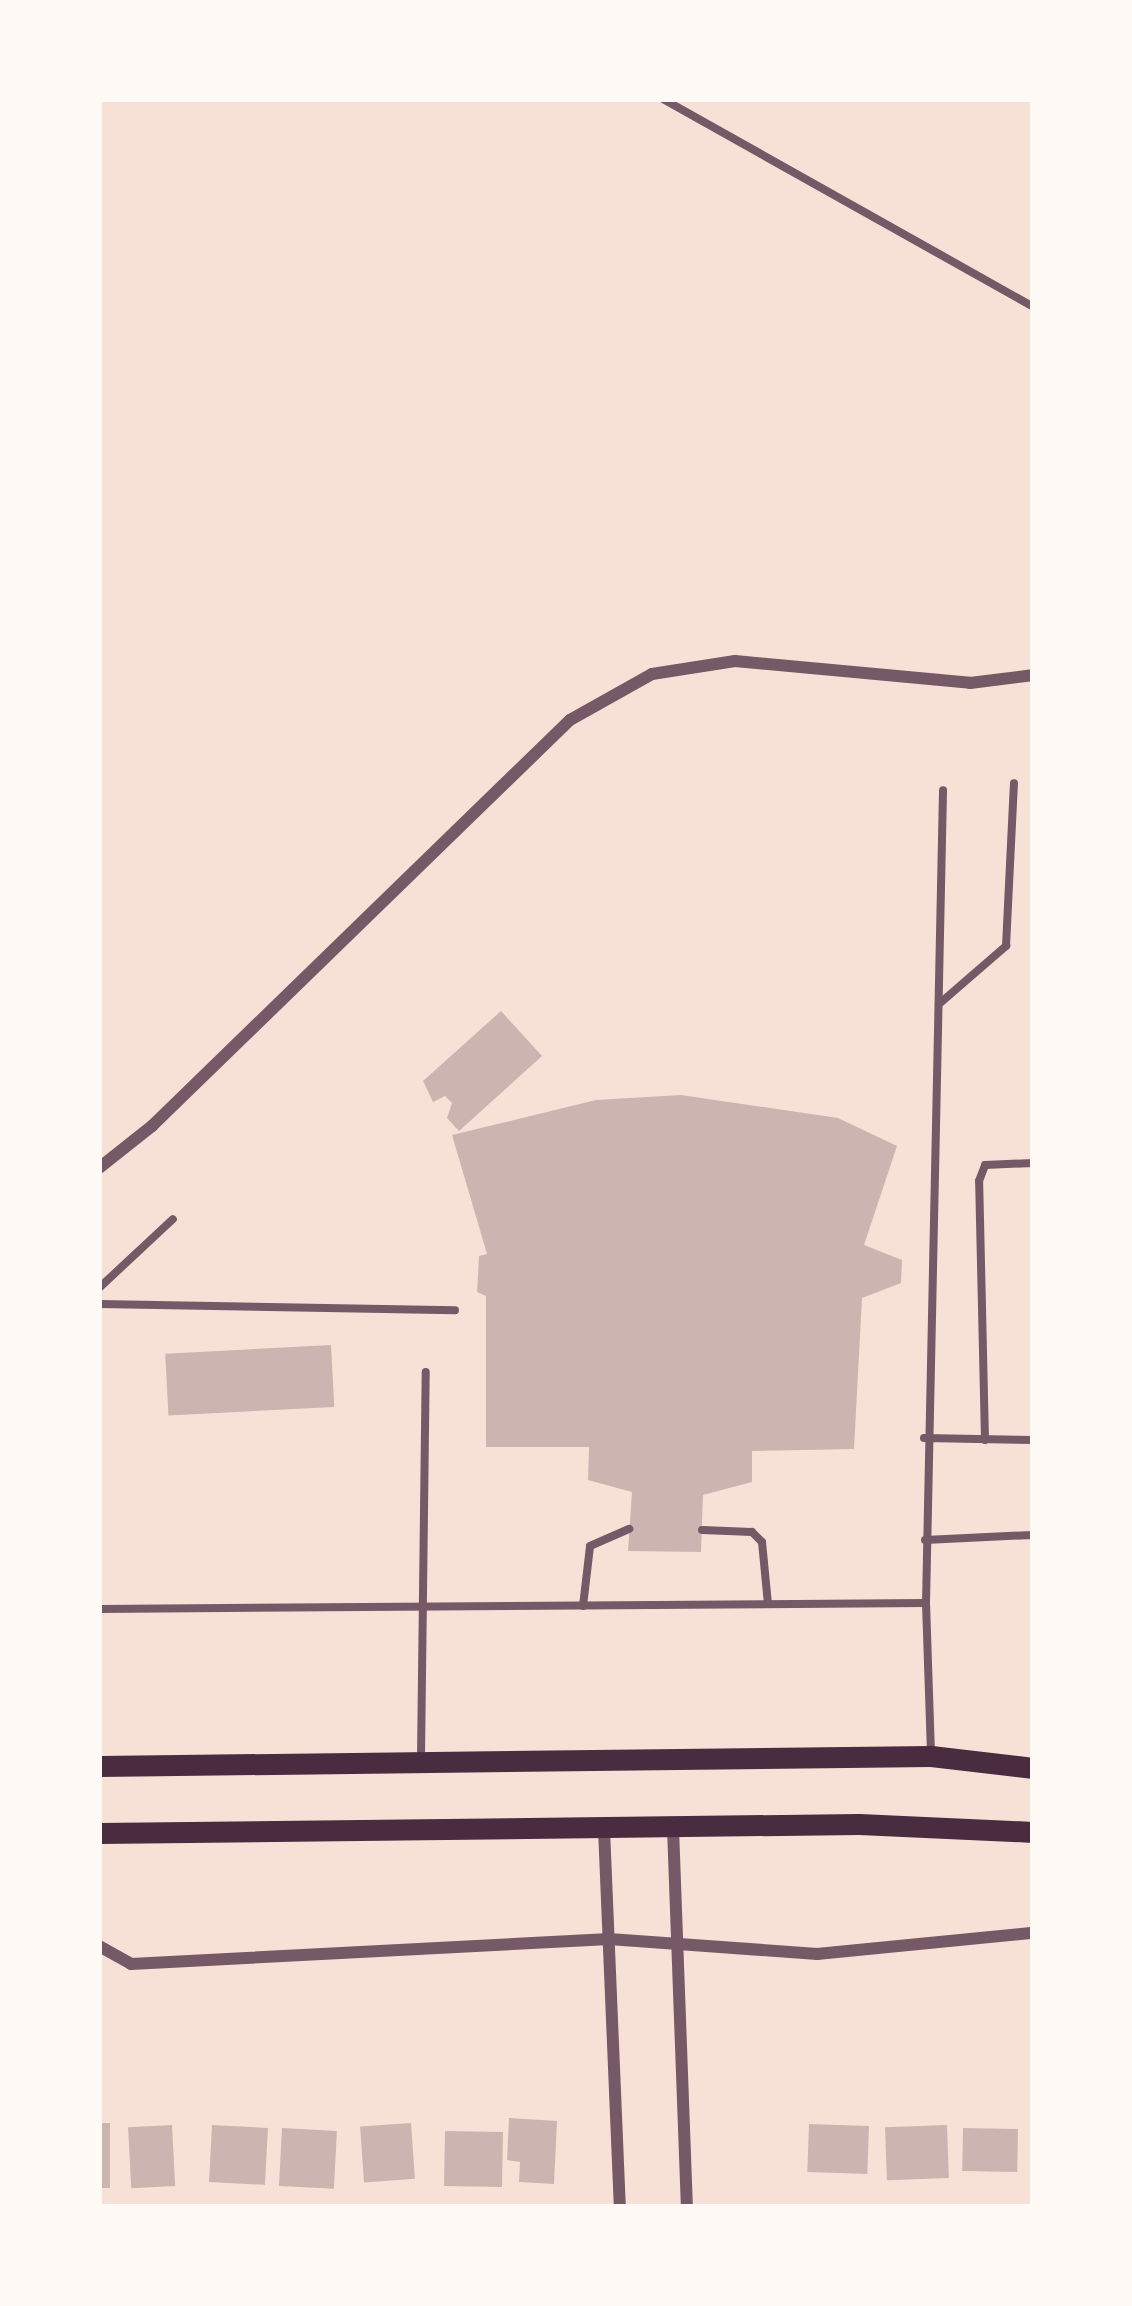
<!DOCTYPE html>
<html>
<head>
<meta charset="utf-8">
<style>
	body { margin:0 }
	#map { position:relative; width:1132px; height:2306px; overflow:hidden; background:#f7e1d7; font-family:"Open Sans",sans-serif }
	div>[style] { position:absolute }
	.building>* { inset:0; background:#ccb4b1; transform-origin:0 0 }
	.service>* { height:8px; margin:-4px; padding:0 4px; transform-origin:4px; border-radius:4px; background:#755966 }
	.minor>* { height:12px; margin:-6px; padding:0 6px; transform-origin:6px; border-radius:6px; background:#755966 }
	.secondary>* { height:21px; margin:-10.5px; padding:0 10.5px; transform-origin:10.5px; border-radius:10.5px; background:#4a2c40 }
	span { translate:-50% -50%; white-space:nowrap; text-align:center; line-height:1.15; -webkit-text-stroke:10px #fffaf5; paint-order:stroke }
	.frame { position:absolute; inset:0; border:102px solid #fffaf5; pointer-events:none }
</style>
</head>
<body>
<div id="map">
	<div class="building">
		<div style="clip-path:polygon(501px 1011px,542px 1056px,459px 1131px,447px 1118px,452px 1103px,445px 1096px,433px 1102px,423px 1081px)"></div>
		<div style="clip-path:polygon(681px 1095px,838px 1118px,897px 1146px,864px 1245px,902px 1260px,901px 1283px,862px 1298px,854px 1449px,752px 1451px,752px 1482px,703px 1495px,701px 1552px,628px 1551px,632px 1492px,588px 1480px,589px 1447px,486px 1447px,486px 1296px,477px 1292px,479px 1256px,487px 1254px,452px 1135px,596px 1100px)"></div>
		<div style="left:331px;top:1345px;width:62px;height:166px;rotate:87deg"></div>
		<div style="clip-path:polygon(509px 2118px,557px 2121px,554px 2184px,519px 2182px,520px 2162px,507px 2160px)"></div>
		<div style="left:99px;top:2123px;width:11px;height:65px"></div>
		<div style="left:411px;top:2123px;width:56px;height:51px;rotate:86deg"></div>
		<div style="left:809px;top:2124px;width:60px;height:48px;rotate:2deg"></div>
		<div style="left:172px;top:2125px;width:61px;height:44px;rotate:87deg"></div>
		<div style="left:212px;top:2125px;width:56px;height:57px;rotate:3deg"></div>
		<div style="left:947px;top:2125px;width:53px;height:62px;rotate:88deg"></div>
		<div style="left:282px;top:2128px;width:55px;height:58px;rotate:3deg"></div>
		<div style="left:963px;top:2128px;width:55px;height:43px;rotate:1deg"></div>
		<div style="left:445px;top:2131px;width:58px;height:55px;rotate:1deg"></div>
	</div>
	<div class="service">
		<div style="left:663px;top:99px;width:424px;rotate:29.3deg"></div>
		<div style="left:939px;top:1004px;width:89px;rotate:-40.9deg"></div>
		<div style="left:1006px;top:946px;width:163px;rotate:-87.2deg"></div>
		<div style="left:99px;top:1288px;width:101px;rotate:-43deg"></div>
		<div style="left:99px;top:1304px;width:356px;rotate:1deg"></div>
		<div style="left:924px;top:1438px;width:109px;rotate:1.1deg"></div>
		<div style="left:985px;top:1440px;width:259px;rotate:-91.3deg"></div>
		<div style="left:979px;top:1181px;width:17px;rotate:-69deg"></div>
		<div style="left:985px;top:1165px;width:48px;rotate:-2.4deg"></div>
		<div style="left:702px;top:1530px;width:50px;rotate:2.3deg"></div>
		<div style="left:752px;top:1532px;width:14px;rotate:45deg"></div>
		<div style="left:762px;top:1542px;width:62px;rotate:84.5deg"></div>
		<div style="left:925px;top:1540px;width:108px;rotate:-2.7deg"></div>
		<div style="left:926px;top:1603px;width:813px;rotate:-88.8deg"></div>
		<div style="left:583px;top:1606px;width:60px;rotate:-83.3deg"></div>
		<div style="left:590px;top:1546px;width:43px;rotate:-23.6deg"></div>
		<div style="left:99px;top:1609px;width:827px;rotate:-0.42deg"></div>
		<div style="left:926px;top:1603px;width:149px;rotate:88.1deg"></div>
		<div style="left:421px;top:1757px;width:385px;rotate:-89.3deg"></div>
	</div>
	<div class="minor">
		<div style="left:99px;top:1168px;width:68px;rotate:-38.4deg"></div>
		<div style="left:152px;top:1126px;width:583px;rotate:-44.17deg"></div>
		<div style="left:570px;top:720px;width:94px;rotate:-29.3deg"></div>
		<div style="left:652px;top:674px;width:84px;rotate:-8.9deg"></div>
		<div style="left:735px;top:661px;width:236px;rotate:5.3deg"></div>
		<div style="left:970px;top:683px;width:64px;rotate:-7.2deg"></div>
		<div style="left:673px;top:1828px;width:379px;rotate:87.9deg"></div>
		<div style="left:604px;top:1829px;width:378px;rotate:87.6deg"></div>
		<div style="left:99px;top:1946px;width:37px;rotate:29deg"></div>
		<div style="left:131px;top:1964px;width:479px;rotate:-3deg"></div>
		<div style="left:609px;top:1939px;width:209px;rotate:4.1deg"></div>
		<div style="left:817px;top:1954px;width:217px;rotate:-5.6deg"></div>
	</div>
	<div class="secondary">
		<div style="left:99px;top:1766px;width:832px;rotate:-0.69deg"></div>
		<div style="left:931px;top:1756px;width:103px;rotate:6.7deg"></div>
		<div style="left:99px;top:1833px;width:760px;rotate:-0.68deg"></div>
		<div style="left:859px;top:1824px;width:174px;rotate:2.6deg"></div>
	</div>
	<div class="frame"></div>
</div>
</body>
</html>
